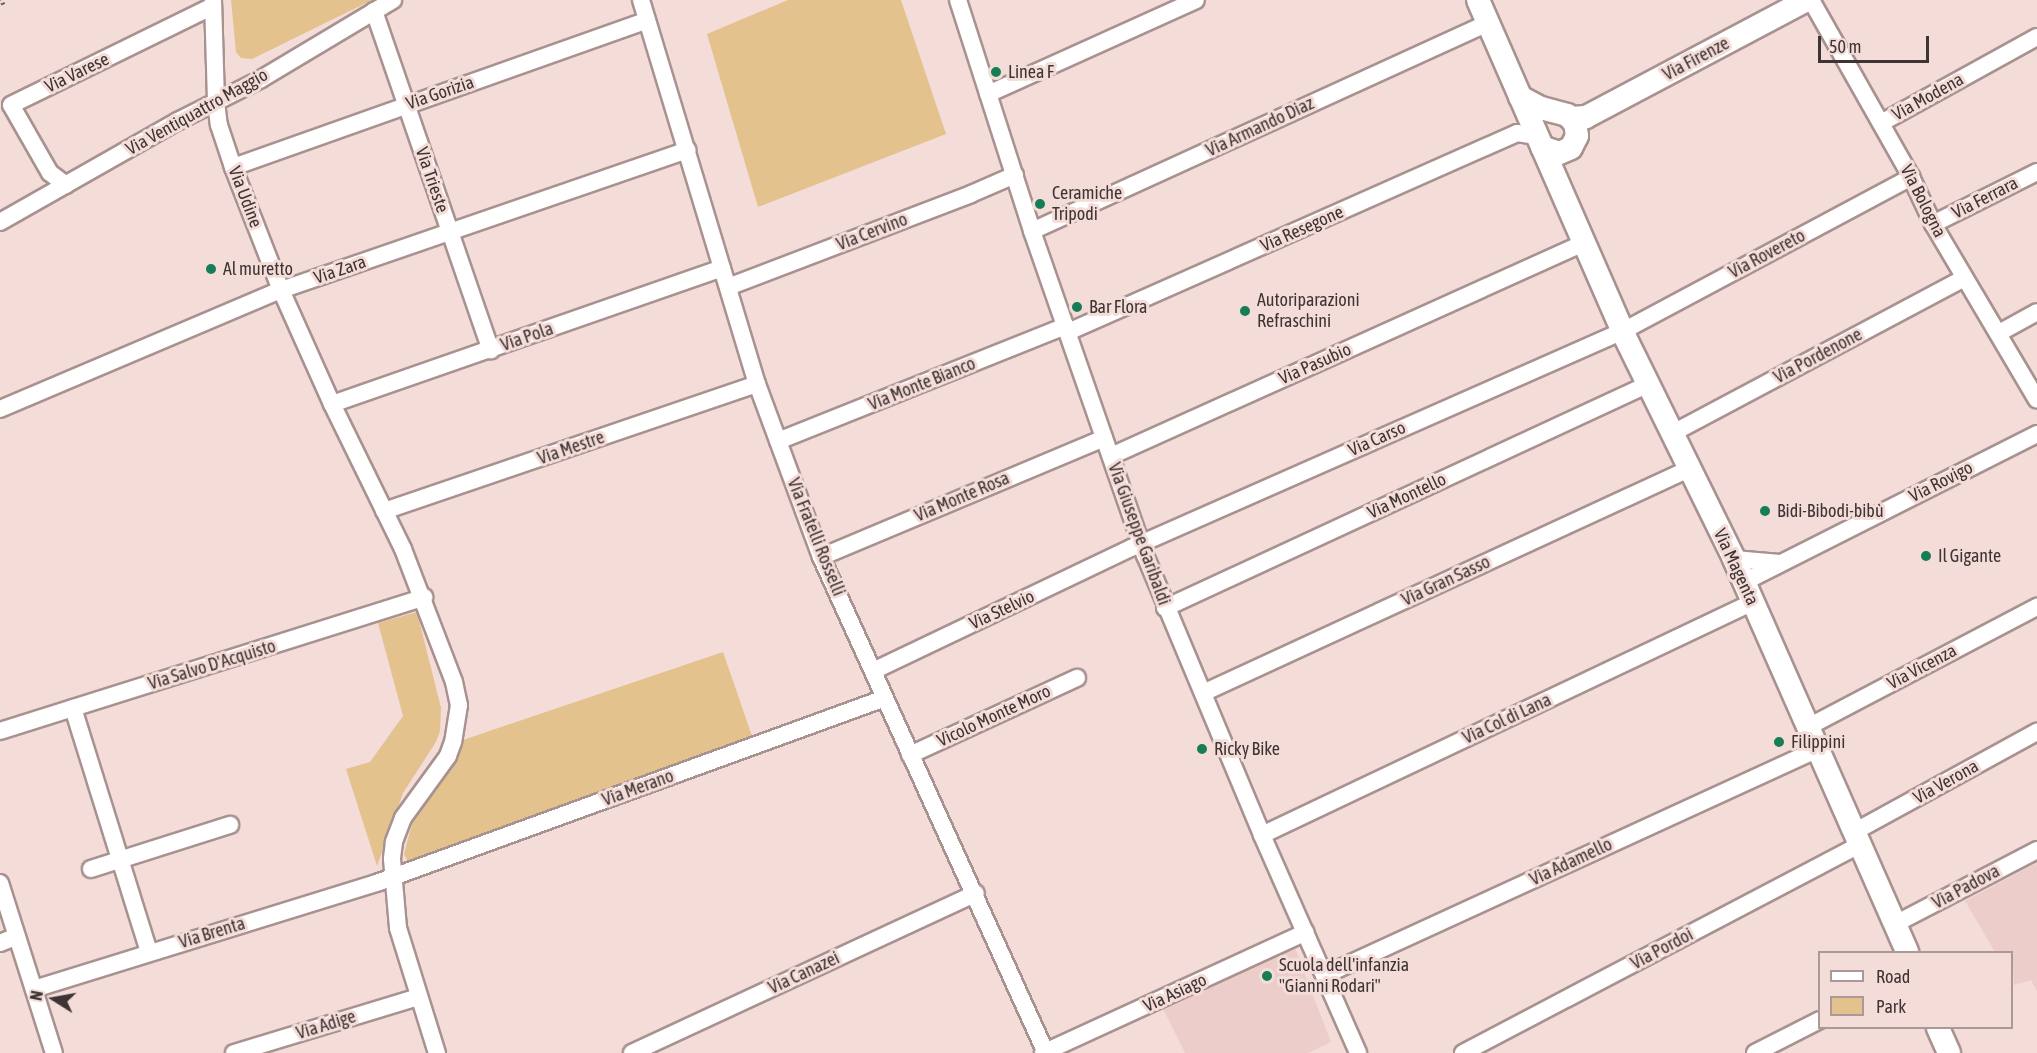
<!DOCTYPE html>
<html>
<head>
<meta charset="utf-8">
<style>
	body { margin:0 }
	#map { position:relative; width:2037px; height:1053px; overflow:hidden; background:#f4dcd9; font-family:"Asap Condensed",sans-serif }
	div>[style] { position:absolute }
	.built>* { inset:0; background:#edcdca }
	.green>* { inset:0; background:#e3c28e }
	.roads { filter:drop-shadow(2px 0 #a89290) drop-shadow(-2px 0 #a89290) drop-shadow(0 2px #a89290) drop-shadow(0 -2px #a89290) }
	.street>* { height:16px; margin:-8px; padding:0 8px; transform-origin:8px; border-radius:8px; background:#fff }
	.secondary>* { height:22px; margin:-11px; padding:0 11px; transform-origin:11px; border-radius:11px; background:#fff }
	.rail>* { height:7px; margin-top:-3.5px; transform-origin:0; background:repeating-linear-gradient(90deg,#f4dcd9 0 14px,#675a59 0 28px); box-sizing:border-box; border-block:2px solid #675a59 }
	.dots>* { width:16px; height:16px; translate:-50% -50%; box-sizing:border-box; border:3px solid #f4dcd9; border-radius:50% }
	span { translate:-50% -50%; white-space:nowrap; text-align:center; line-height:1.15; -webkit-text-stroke:6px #f4dcd9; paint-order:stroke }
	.street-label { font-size:18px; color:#3d3433 }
	.poi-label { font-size:18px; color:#3d3433 }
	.left { translate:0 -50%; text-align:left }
	.legend { position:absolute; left:1818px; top:951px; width:195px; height:78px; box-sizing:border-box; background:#f4dcd9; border:2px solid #ab9997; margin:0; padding:8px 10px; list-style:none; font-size:18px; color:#3d3433 }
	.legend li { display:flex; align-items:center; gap:12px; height:30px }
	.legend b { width:30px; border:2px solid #ab9997 }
	.north { position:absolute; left:24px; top:969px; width:60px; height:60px; -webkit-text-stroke:4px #f4dcd9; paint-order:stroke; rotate:281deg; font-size:16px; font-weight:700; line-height:24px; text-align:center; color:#3d3433 }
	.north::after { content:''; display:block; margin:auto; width:21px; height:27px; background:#3d3433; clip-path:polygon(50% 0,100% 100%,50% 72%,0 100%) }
	.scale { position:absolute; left:1818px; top:36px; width:111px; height:27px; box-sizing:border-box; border:3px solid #3d3433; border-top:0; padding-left:8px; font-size:18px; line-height:21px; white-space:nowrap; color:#3d3433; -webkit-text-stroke:4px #f4dcd9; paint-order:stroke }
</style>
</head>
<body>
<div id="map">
	<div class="built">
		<div style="clip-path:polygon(2037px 863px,2037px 991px,2031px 980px,2014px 985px,2012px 952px,1995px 952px,1965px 901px)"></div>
		<div style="clip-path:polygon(1295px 948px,1331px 1042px,1308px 1053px,1185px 1053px,1161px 1005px)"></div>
	</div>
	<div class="green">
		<div style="clip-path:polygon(231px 0,372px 0,252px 59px,241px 58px,236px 52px)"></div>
		<div style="clip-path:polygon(788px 0,901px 0,946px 134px,758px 207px,707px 34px)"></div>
		<div style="clip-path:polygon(417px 612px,441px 708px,440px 731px,436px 742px,403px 793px,377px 866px,346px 769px,370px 762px,403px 716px,378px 623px)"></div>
		<div style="clip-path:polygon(723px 652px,752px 736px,418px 862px,408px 862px,404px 854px,417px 805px,450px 768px,463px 740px)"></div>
	</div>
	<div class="roads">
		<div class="street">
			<div style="left:213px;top:0;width:102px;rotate:88.3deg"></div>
			<div style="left:216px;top:102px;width:23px;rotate:83deg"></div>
			<div style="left:219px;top:125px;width:44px;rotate:71.6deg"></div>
			<div style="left:233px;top:167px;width:132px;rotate:68.7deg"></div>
			<div style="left:281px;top:290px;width:125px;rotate:65.9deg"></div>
			<div style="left:332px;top:404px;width:161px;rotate:63.9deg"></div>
			<div style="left:403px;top:549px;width:142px;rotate:69deg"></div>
			<div style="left:454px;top:682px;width:24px;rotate:78deg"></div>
			<div style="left:459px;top:705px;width:37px;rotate:99deg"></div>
			<div style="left:453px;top:742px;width:15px;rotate:110deg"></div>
			<div style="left:448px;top:756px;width:77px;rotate:126deg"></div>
			<div style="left:403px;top:818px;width:26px;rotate:111deg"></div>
			<div style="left:394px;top:842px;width:17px;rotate:97deg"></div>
			<div style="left:392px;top:859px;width:69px;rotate:85deg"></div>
			<div style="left:398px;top:928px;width:131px;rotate:72.7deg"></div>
			<div style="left:641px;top:0;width:401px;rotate:73.2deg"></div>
			<div style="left:757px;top:384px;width:184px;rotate:69.7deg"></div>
			<div style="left:821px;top:557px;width:545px;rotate:65.6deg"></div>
			<div style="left:958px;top:0;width:243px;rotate:72.2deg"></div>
			<div style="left:1032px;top:231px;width:343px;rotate:70.8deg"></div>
			<div style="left:1145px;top:555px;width:303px;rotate:67.3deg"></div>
			<div style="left:1262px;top:835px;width:238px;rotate:66.2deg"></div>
			<div style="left:1811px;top:0;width:203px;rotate:60.5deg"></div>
			<div style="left:1911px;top:177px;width:52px;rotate:64.9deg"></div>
			<div style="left:1933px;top:224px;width:204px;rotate:59.4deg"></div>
			<div style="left:374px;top:11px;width:359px;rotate:71deg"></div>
			<div style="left:988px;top:94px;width:228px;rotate:-24.3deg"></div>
			<div style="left:1881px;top:123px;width:178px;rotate:-28.9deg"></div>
			<div style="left:233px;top:167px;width:439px;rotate:-19.5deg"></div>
			<div style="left:66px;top:185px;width:20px;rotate:-143deg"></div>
			<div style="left:50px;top:173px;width:78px;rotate:-119.8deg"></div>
			<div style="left:11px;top:105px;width:225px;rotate:-26.1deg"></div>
			<div style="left:0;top:222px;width:205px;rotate:-29.6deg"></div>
			<div style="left:178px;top:121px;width:93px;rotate:-26.8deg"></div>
			<div style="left:261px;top:79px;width:154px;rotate:-30.9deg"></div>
			<div style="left:1933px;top:224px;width:116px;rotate:-26.6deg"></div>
			<div style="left:1032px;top:231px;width:501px;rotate:-24.52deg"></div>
			<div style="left:728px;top:287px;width:260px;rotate:-20.9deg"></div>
			<div style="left:971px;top:194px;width:48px;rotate:-23.4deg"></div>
			<div style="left:1068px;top:332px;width:491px;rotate:-23.9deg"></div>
			<div style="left:1517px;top:133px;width:20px;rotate:9deg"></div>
			<div style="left:1999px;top:333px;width:43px;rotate:-28.9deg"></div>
			<div style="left:332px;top:404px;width:413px;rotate:-19.2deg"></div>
			<div style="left:0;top:409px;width:305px;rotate:-23deg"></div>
			<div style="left:281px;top:290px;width:430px;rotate:-19deg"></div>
			<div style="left:1671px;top:434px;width:332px;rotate:-28deg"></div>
			<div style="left:778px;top:441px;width:310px;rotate:-21.8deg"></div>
			<div style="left:1111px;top:456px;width:521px;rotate:-24.25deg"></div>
			<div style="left:384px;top:511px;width:394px;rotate:-18.8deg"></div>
			<div style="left:821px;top:557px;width:307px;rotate:-22.8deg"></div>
			<div style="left:1734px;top:559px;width:46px;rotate:5deg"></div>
			<div style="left:1744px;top:582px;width:328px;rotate:-26.8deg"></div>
			<div style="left:1165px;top:608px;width:533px;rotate:-24.84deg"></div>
			<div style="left:873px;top:671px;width:286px;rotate:-25.5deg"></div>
			<div style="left:1131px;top:548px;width:538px;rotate:-23.8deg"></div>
			<div style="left:1623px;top:331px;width:327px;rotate:-28.1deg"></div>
			<div style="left:1203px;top:693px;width:535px;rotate:-24.75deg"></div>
			<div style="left:73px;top:708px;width:256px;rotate:72.7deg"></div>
			<div style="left:1808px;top:727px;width:259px;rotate:-27.7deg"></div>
			<div style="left:0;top:731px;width:445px;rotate:-17.5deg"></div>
			<div style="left:910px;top:755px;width:184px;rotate:-24.8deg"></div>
			<div style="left:1854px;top:832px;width:209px;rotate:-28.7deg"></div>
			<div style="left:1262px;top:835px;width:543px;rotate:-25.39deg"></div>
			<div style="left:91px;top:869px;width:146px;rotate:-17.6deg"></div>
			<div style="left:0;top:883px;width:178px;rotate:72.4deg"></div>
			<div style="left:1895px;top:924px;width:160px;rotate:-27.5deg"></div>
			<div style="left:0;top:943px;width:18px;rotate:-22deg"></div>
			<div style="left:1325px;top:975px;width:542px;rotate:-24.63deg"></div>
			<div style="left:34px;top:989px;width:361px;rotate:-17.2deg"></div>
			<div style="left:379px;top:882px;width:538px;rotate:-19.98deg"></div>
			<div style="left:234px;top:1053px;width:192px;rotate:-16.9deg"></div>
			<div style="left:632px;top:1053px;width:379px;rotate:-24.9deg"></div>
			<div style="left:1043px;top:1053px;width:289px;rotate:-24.7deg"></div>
			<div style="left:1463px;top:1053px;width:448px;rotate:-27.7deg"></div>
			<div style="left:1755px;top:1053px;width:73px;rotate:-26.9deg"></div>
		</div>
		<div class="secondary">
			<div style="left:1478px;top:0;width:368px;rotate:66.4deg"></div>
			<div style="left:1625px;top:337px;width:247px;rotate:63.8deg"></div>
			<div style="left:1734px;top:559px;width:429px;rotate:66.2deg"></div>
			<div style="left:1520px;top:97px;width:24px;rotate:28deg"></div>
			<div style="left:1541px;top:108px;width:27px;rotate:15deg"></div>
			<div style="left:1567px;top:115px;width:11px;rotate:45deg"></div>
			<div style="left:1575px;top:123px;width:13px;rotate:81deg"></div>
			<div style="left:1577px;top:136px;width:13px;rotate:117deg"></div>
			<div style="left:1571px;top:148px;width:13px;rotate:157deg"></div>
			<div style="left:1559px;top:153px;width:18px;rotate:-161deg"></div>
			<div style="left:1571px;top:118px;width:15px;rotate:-4deg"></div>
			<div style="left:1586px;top:117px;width:250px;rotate:-27.9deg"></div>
			<div style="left:1938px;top:1028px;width:27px;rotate:66deg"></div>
		</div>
	</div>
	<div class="rail">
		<div style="left:0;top:2px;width:4px;rotate:-27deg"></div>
	</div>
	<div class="dots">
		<div style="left:996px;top:72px;background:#167d57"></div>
		<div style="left:1040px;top:204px;background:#167d57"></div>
		<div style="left:211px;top:269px;background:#167d57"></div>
		<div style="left:1077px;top:307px;background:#167d57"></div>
		<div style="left:1245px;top:311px;background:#167d57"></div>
		<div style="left:1765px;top:511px;background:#167d57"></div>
		<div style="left:1926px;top:556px;background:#167d57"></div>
		<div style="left:1779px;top:742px;background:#167d57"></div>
		<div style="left:1202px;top:749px;background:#167d57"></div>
		<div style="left:1267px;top:976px;background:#167d57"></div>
	</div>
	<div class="street-label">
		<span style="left:1696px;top:59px;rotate:-28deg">Via Firenze</span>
		<span style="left:77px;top:73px;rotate:-26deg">Via Varese</span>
		<span style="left:440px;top:93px;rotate:-19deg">Via Gorizia</span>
		<span style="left:1928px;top:97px;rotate:-29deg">Via Modena</span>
		<span style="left:197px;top:112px;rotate:-29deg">Via Ventiquattro Maggio</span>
		<span style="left:1260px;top:127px;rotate:-25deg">Via Armando Diaz</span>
		<span style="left:432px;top:180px;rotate:71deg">Via Trieste</span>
		<span style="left:245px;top:197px;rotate:69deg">Via Udine</span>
		<span style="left:1985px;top:198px;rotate:-27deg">Via Ferrara</span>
		<span style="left:1923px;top:201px;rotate:63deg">Via Bologna</span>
		<span style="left:1302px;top:229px;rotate:-24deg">Via Resegone</span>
		<span style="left:872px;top:232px;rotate:-21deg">Via Cervino</span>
		<span style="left:1767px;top:254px;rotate:-28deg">Via Rovereto</span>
		<span style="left:340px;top:270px;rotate:-19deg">Via Zara</span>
		<span style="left:527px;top:337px;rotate:-19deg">Via Pola</span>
		<span style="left:1818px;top:356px;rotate:-28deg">Via Pordenone</span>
		<span style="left:1315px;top:364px;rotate:-24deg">Via Pasubio</span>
		<span style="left:922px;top:384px;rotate:-22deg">Via Monte Bianco</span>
		<span style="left:1377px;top:439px;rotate:-24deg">Via Carso</span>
		<span style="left:571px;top:448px;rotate:-19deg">Via Mestre</span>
		<span style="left:1941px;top:482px;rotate:-27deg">Via Rovigo</span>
		<span style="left:1407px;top:496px;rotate:-25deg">Via Montello</span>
		<span style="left:962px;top:497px;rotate:-23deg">Via Monte Rosa</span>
		<span style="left:1139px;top:534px;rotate:70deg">Via Giuseppe Garibaldi</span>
		<span style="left:816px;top:537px;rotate:68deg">Via Fratelli Rosselli</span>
		<span style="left:1736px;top:567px;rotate:65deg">Via Magenta</span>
		<span style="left:1446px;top:581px;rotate:-25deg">Via Gran Sasso</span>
		<span style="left:1002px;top:610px;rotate:-25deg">Via Stelvio</span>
		<span style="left:212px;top:665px;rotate:-17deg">Via Salvo D'Acquisto</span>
		<span style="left:1922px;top:667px;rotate:-28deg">Via Vicenza</span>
		<span style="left:994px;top:716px;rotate:-25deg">Vicolo Monte Moro</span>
		<span style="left:1507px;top:719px;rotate:-25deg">Via Col di Lana</span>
		<span style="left:1946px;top:782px;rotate:-29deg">Via Verona</span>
		<span style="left:638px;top:788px;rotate:-20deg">Via Merano</span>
		<span style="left:1571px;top:862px;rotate:-25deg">Via Adamello</span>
		<span style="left:1966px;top:887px;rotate:-28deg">Via Padova</span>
		<span style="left:212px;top:933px;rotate:-17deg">Via Brenta</span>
		<span style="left:1662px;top:949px;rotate:-28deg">Via Pordoi</span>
		<span style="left:804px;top:973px;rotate:-25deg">Via Canazei</span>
		<span style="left:1175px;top:993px;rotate:-25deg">Via Asiago</span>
		<span style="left:326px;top:1025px;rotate:-17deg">Via Adige</span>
	</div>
	<div class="poi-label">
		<span class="left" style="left:1008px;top:72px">Linea F</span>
		<span class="left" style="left:1052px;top:204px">Ceramiche<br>Tripodi</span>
		<span class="left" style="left:223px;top:269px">Al muretto</span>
		<span class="left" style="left:1257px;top:311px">Autoriparazioni<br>Refraschini</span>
		<span class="left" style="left:1089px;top:307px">Bar Flora</span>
		<span class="left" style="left:1777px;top:511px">Bidi-Bibodi-bibù</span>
		<span class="left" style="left:1938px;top:556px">Il Gigante</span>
		<span class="left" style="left:1791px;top:742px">Filippini</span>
		<span class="left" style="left:1214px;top:749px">Ricky Bike</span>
		<span class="left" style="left:1279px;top:976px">Scuola dell'infanzia<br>"Gianni Rodari"</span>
	</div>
	<ul class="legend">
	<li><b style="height:8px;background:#fff"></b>Road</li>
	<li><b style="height:16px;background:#e3c28e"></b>Park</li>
	</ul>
	<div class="north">N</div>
	<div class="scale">50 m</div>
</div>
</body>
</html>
